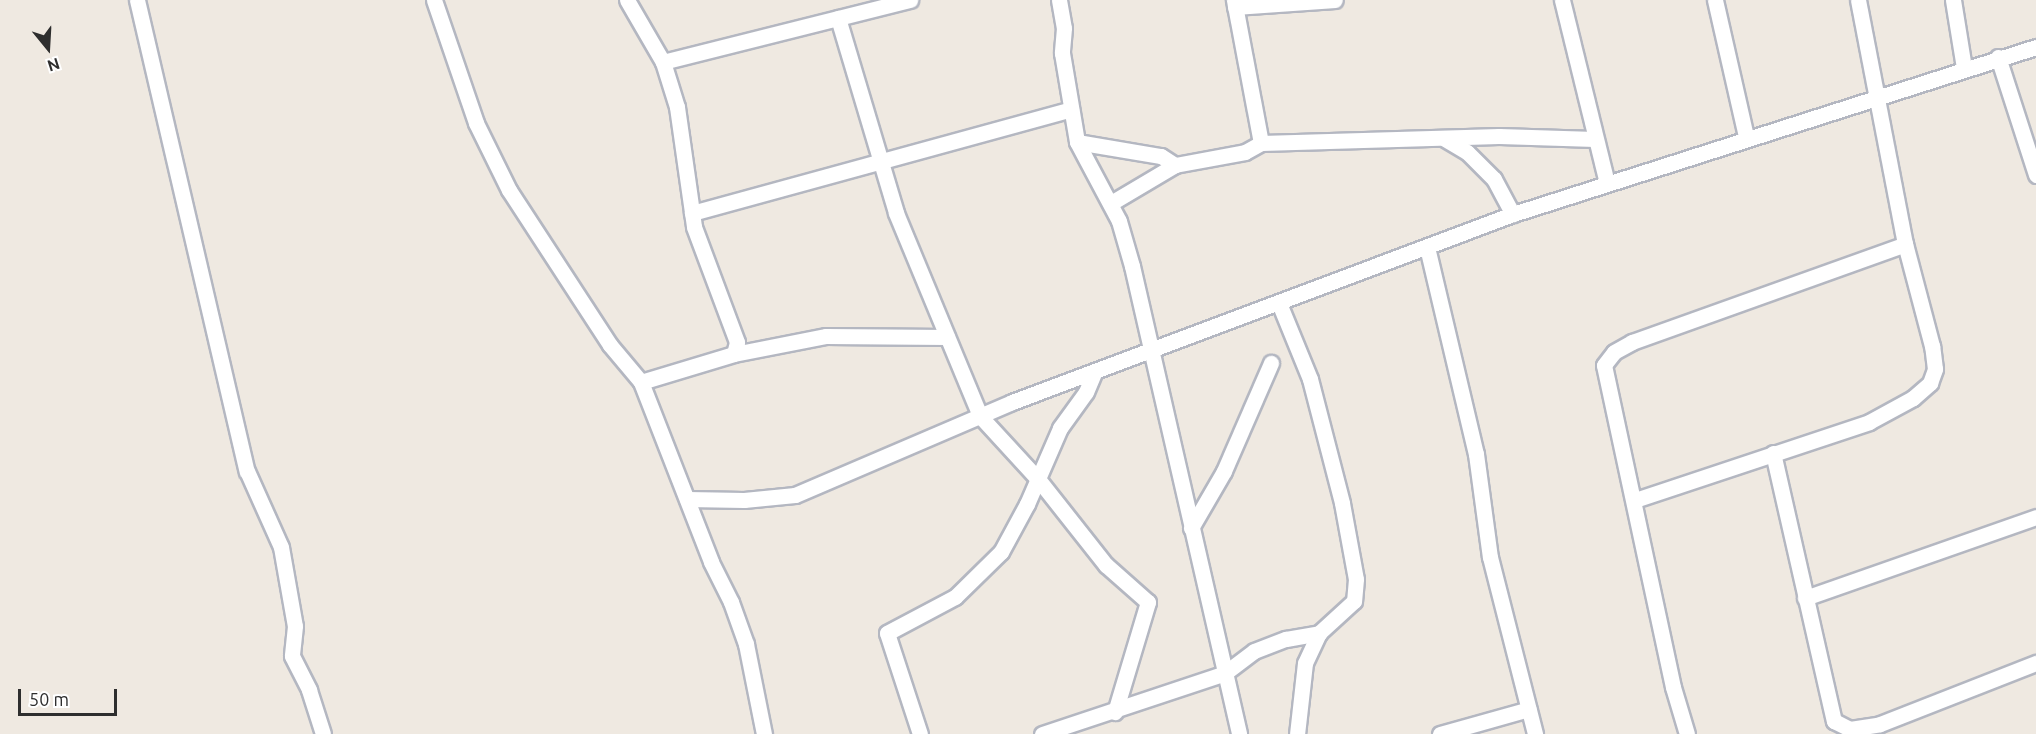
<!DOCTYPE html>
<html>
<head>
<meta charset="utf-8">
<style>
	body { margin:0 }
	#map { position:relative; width:2036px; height:734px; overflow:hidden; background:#efe9e1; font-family:Ubuntu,sans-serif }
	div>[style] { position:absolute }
	.roads { filter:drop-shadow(2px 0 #b4b7c1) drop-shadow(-2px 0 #b4b7c1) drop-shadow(0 2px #b4b7c1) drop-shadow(0 -2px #b4b7c1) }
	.minor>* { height:15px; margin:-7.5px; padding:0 7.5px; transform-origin:7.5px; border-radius:7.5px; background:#fff }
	span { translate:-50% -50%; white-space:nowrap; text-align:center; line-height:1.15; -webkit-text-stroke:6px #fff; paint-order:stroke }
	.north { position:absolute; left:18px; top:18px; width:60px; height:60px; -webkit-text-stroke:4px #fff; paint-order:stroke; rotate:162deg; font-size:16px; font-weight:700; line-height:24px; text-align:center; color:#2e2e2e }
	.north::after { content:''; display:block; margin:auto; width:21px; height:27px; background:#2e2e2e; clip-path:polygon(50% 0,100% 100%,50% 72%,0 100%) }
	.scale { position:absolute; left:18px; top:689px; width:99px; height:27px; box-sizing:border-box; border:3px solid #2e2e2e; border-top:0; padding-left:8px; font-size:18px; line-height:21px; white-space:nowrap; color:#2e2e2e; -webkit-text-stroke:4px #fff; paint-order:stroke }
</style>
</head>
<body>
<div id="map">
	<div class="roads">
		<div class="minor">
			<div style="left:137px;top:0;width:484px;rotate:76.9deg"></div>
			<div style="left:247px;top:471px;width:83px;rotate:65.9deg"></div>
			<div style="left:281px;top:547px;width:80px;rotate:80deg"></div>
			<div style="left:295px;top:626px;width:30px;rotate:96deg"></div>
			<div style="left:292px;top:656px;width:38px;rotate:63deg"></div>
			<div style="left:309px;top:690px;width:46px;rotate:72.3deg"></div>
			<div style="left:434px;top:0;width:130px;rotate:71.1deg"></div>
			<div style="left:476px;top:123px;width:75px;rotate:63.8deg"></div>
			<div style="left:509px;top:190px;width:185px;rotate:56.9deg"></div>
			<div style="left:610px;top:345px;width:48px;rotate:50deg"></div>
			<div style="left:641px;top:382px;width:193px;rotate:68.7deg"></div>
			<div style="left:711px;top:562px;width:45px;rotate:63.4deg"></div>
			<div style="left:731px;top:602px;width:45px;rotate:70.3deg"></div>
			<div style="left:746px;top:644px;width:92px;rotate:78.7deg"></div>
			<div style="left:627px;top:0;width:72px;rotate:59.9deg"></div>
			<div style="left:663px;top:62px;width:47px;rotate:72.7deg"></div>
			<div style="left:677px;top:107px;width:121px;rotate:81.9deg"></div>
			<div style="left:694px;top:227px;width:123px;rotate:69.5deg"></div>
			<div style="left:737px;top:342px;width:12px;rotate:104deg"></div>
			<div style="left:1059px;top:0;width:28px;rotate:80deg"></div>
			<div style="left:1064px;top:28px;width:25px;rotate:95deg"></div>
			<div style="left:1062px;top:53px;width:90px;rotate:80.4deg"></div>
			<div style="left:1077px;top:142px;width:89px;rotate:62deg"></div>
			<div style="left:1119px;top:221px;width:47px;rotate:73.9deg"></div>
			<div style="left:1132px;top:266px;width:480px;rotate:77.1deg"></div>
			<div style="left:1562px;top:0;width:188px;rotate:76.2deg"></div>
			<div style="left:1715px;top:0;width:140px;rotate:77.2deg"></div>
			<div style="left:1953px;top:0;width:69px;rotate:80.8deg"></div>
			<div style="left:1235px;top:7px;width:100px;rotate:-4deg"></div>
			<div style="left:838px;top:18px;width:203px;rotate:73.4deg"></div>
			<div style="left:896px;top:213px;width:220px;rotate:67.5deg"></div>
			<div style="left:980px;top:416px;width:86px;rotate:47.4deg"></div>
			<div style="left:1038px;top:479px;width:110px;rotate:51.7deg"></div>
			<div style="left:1106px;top:565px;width:56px;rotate:41.4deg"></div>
			<div style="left:1148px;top:602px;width:115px;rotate:106.7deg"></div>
			<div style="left:1998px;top:57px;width:124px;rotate:72.1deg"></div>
			<div style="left:663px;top:62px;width:255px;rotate:-14.1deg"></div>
			<div style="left:1445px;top:139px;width:26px;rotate:31deg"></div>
			<div style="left:1467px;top:152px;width:38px;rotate:45deg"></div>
			<div style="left:1494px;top:179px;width:40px;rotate:62deg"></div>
			<div style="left:1077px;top:142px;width:85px;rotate:9.5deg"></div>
			<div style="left:1161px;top:156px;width:17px;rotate:33deg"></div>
			<div style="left:1261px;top:143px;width:238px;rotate:-1.7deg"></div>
			<div style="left:1499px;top:136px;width:96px;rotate:1.8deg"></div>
			<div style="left:1111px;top:203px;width:74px;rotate:-30.7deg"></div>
			<div style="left:1175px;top:165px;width:71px;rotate:-10.5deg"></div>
			<div style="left:1245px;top:152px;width:18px;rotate:-29deg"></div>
			<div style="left:1261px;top:143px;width:146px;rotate:-100.7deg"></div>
			<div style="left:692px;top:213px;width:393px;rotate:-15.3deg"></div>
			<div style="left:1427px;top:247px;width:213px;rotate:76.7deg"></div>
			<div style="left:1476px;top:454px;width:104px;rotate:82.3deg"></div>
			<div style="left:1490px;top:557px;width:183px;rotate:75.7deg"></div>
			<div style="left:1279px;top:303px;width:82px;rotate:67.8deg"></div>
			<div style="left:1310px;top:379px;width:128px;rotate:75.5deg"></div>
			<div style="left:1342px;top:503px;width:77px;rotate:79.6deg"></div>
			<div style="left:1356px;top:579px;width:22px;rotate:95deg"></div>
			<div style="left:1354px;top:601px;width:47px;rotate:137.6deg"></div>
			<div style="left:1319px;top:633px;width:33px;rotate:115deg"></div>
			<div style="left:1305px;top:663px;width:71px;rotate:96.4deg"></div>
			<div style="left:641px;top:382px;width:97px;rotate:-16.8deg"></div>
			<div style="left:734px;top:354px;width:94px;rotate:-11.1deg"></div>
			<div style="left:826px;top:336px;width:121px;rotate:0.5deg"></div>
			<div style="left:1773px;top:453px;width:275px;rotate:77.2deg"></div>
			<div style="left:1834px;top:721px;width:18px;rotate:27deg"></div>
			<div style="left:1850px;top:729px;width:30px;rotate:-9deg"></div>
			<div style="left:1880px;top:724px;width:168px;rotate:-21.4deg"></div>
			<div style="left:687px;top:499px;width:57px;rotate:1deg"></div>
			<div style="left:744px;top:500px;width:51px;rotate:-5.6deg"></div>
			<div style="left:795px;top:495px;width:236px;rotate:-23.2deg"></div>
			<div style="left:1012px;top:402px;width:535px;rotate:-20.57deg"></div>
			<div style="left:1513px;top:214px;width:549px;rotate:-17.71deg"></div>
			<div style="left:1635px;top:500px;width:247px;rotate:-18.4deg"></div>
			<div style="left:1869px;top:422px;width:50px;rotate:-28.6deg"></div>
			<div style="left:1913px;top:398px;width:23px;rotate:-41deg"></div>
			<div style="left:1930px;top:383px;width:15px;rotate:-70deg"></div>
			<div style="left:1935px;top:369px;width:23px;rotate:-97deg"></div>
			<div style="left:1932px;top:346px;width:106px;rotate:-104.8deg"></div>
			<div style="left:1905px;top:244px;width:248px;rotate:-100.9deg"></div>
			<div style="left:1191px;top:528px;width:66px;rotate:-59.9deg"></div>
			<div style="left:1224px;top:471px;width:118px;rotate:-66.5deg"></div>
			<div style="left:1805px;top:598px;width:245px;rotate:-19.3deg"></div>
			<div style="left:920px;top:734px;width:106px;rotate:-108.1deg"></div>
			<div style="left:887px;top:633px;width:77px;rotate:-27.9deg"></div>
			<div style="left:955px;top:597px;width:64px;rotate:-44.4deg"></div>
			<div style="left:1001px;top:552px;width:55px;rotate:-61.6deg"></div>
			<div style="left:1027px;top:504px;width:83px;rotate:-66.5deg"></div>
			<div style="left:1060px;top:428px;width:44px;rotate:-54.2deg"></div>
			<div style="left:1086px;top:392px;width:21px;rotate:-67deg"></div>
			<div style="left:1042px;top:734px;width:193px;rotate:-18.4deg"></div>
			<div style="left:1225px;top:673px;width:36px;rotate:-37deg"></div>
			<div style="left:1254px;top:651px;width:34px;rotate:-21deg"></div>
			<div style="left:1286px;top:639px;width:34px;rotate:-10deg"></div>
			<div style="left:1440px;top:734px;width:92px;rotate:-15.7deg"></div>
			<div style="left:1687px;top:734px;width:49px;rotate:-106.6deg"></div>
			<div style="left:1673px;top:687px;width:329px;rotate:-102.1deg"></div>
			<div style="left:1604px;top:365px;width:16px;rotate:-52deg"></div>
			<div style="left:1614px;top:352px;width:21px;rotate:-29deg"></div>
			<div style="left:1632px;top:342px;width:290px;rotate:-19.7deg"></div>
		</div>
	</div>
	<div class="north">N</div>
	<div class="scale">50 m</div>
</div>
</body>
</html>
